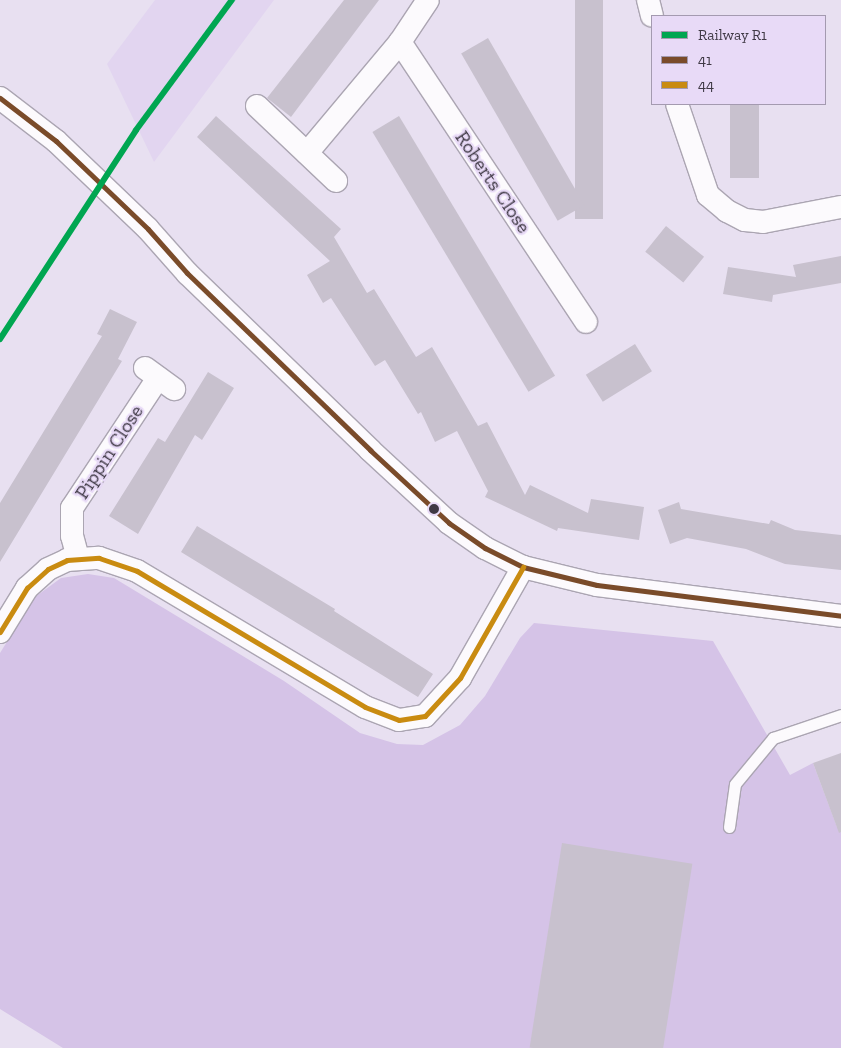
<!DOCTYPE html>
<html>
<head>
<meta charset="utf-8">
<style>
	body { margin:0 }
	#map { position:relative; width:841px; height:1048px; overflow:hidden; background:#e8e0f1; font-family:"Zilla Slab",serif }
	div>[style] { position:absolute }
	.built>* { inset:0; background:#e2d5f0 }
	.green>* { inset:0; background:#d5c3e7 }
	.building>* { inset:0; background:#c8c1ce; transform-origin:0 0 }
	.roads { filter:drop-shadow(1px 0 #aba5b2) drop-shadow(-1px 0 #aba5b2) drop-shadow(0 1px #aba5b2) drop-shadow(0 -1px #aba5b2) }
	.lane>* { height:11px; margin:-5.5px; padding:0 5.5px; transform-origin:5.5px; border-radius:5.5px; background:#fcfafd }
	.street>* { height:22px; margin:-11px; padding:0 11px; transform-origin:11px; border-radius:11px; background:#fcfafd }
	.bus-1>* { height:5px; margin:-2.5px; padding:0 2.5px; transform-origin:2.5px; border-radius:2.5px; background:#7a4b2a }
	.bus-2>* { height:5px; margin:-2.5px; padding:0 2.5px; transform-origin:2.5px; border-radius:2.5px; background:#c98b11 }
	.rail-1>* { height:6px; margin:-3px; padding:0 3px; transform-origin:3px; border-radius:3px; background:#00a651 }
	.dots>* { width:14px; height:14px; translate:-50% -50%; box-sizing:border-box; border:2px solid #e8daf7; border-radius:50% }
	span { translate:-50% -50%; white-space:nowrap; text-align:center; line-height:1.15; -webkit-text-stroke:4.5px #e8daf7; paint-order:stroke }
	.street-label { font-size:20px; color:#3f3945 }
	.legend { position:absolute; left:651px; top:15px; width:175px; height:90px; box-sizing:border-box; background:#e8daf7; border:1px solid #a49ab0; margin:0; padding:6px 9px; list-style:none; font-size:15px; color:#3f3945 }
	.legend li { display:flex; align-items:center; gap:10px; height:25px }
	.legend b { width:25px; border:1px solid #a49ab0 }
</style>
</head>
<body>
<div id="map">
	<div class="built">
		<div style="clip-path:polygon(155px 0,274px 0,154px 162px,107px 64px)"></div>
	</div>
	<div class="green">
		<div style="clip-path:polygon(88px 574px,114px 578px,284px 681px,360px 733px,397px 744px,423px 745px,460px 725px,485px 696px,520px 638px,534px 623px,713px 641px,790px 775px,813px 763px,837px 827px,841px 826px,841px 1048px,63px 1048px,0 1009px,0 653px,35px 597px,61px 578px)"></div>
	</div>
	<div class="building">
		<div style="clip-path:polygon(344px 0,379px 0,291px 117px,267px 98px)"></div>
		<div style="left:575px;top:0;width:28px;height:219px"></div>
		<div style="left:488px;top:38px;width:193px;height:31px;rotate:60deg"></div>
		<div style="left:730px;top:104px;width:29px;height:74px"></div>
		<div style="clip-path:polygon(216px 116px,341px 229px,334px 237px,367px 293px,374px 289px,416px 357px,432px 347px,478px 426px,487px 422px,525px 495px,530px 485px,588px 513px,591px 499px,644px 507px,639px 540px,558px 528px,557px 531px,485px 497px,488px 491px,457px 431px,435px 442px,421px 412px,418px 414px,385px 360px,375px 366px,331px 298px,323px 303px,307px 275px,330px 261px,197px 137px)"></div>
		<div style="left:399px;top:116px;width:303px;height:31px;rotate:59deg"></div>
		<div style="left:666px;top:226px;width:49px;height:33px;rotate:39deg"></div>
		<div style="clip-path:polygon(841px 256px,841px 283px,773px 295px,772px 302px,723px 294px,728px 267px,796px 277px,793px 265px)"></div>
		<div style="clip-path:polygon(110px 309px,137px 322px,118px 359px,122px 361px,0 562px,0 503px,102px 336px,97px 334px)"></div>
		<div style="left:635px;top:344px;width:32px;height:58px;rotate:58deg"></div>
		<div style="clip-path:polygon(208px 372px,234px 388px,202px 440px,195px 435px,138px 534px,109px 516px,158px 438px,165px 442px)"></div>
		<div style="clip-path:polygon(679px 502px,681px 509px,769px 524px,771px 520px,795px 530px,841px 535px,841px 570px,785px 564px,746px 549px,687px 538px,670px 544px,658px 510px)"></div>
		<div style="clip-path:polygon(197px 526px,335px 609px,334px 611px,433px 674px,418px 697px,181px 552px)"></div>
		<div style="clip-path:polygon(841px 753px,841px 832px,839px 833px,813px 763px)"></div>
		<div style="left:562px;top:843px;width:132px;height:207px;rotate:9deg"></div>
	</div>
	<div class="roads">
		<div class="lane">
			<div style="left:729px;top:827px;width:43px;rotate:-82.1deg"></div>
			<div style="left:735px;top:784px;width:60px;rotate:-50.4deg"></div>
			<div style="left:773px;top:738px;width:72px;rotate:-18.7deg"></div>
		</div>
		<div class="street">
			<div style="left:648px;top:0;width:16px;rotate:76deg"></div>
			<div style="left:400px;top:42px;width:336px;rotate:56.4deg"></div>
			<div style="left:0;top:98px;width:71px;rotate:37.5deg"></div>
			<div style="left:56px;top:141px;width:127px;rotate:43.7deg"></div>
			<div style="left:148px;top:229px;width:59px;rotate:48.4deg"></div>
			<div style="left:187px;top:273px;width:255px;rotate:44deg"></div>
			<div style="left:370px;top:450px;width:108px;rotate:42.7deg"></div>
			<div style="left:449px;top:523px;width:44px;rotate:34.8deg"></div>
			<div style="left:485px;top:548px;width:42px;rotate:26.6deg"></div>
			<div style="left:523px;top:567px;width:76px;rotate:13.7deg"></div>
			<div style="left:597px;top:585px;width:246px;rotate:7.2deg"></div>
			<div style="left:677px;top:104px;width:96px;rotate:71.2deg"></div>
			<div style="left:708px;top:195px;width:25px;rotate:40deg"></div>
			<div style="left:727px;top:211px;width:20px;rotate:27deg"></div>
			<div style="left:745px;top:220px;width:18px;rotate:6deg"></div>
			<div style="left:763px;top:222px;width:79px;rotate:-10.9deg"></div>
			<div style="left:257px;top:106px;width:109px;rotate:43.5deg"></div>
			<div style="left:307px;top:153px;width:145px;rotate:-50deg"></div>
			<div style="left:400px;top:42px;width:50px;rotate:-56.3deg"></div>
			<div style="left:145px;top:368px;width:36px;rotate:36deg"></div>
			<div style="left:78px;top:558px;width:23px;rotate:-105deg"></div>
			<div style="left:72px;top:536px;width:28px;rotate:-90deg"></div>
			<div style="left:72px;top:508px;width:156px;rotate:-56.5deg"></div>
			<div style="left:0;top:632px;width:52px;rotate:-58.5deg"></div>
			<div style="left:27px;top:588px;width:28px;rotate:-42deg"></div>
			<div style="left:48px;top:569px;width:21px;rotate:-25deg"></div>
			<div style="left:67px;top:560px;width:32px;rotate:-4deg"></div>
			<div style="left:99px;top:558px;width:40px;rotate:18.9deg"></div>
			<div style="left:137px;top:571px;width:265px;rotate:30.8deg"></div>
			<div style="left:365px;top:707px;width:36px;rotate:21deg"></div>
			<div style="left:399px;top:720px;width:26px;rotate:-9deg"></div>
			<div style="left:425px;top:716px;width:52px;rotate:-47.4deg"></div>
			<div style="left:460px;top:678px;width:128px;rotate:-60.4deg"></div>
		</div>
	</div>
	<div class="bus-1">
		<div style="left:0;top:98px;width:71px;rotate:37.5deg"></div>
		<div style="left:56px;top:141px;width:127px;rotate:43.7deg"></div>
		<div style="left:148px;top:229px;width:59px;rotate:48.4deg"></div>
		<div style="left:187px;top:273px;width:255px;rotate:44deg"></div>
		<div style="left:370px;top:450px;width:108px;rotate:42.7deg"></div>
		<div style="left:449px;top:523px;width:44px;rotate:34.8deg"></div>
		<div style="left:485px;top:548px;width:42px;rotate:26.6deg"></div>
		<div style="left:523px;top:567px;width:76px;rotate:13.7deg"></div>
		<div style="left:597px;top:585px;width:246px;rotate:7.2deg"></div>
	</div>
	<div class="bus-2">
		<div style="left:0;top:632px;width:52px;rotate:-58.5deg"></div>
		<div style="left:27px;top:588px;width:28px;rotate:-42deg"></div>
		<div style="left:48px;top:569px;width:21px;rotate:-25deg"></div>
		<div style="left:67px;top:560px;width:32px;rotate:-4deg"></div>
		<div style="left:99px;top:558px;width:40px;rotate:18.9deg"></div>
		<div style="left:137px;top:571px;width:265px;rotate:30.8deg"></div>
		<div style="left:365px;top:707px;width:36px;rotate:21deg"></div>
		<div style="left:399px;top:720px;width:26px;rotate:-9deg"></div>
		<div style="left:425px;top:716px;width:52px;rotate:-47.4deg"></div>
		<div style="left:460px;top:678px;width:128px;rotate:-60.4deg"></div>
	</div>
	<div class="rail-1">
		<div style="left:0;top:339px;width:249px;rotate:-56.9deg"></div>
		<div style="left:136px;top:130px;width:162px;rotate:-53.6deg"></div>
	</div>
	<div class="dots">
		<div style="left:434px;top:509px;background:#3f3945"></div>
	</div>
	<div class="street-label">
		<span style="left:493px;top:182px;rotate:56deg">Roberts Close</span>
		<span style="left:109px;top:452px;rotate:-57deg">Pippin Close</span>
	</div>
	<ul class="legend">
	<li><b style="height:6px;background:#00a651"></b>Railway R1</li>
	<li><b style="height:6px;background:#7a4b2a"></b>41</li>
	<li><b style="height:6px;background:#c98b11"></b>44</li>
	</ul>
</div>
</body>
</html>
